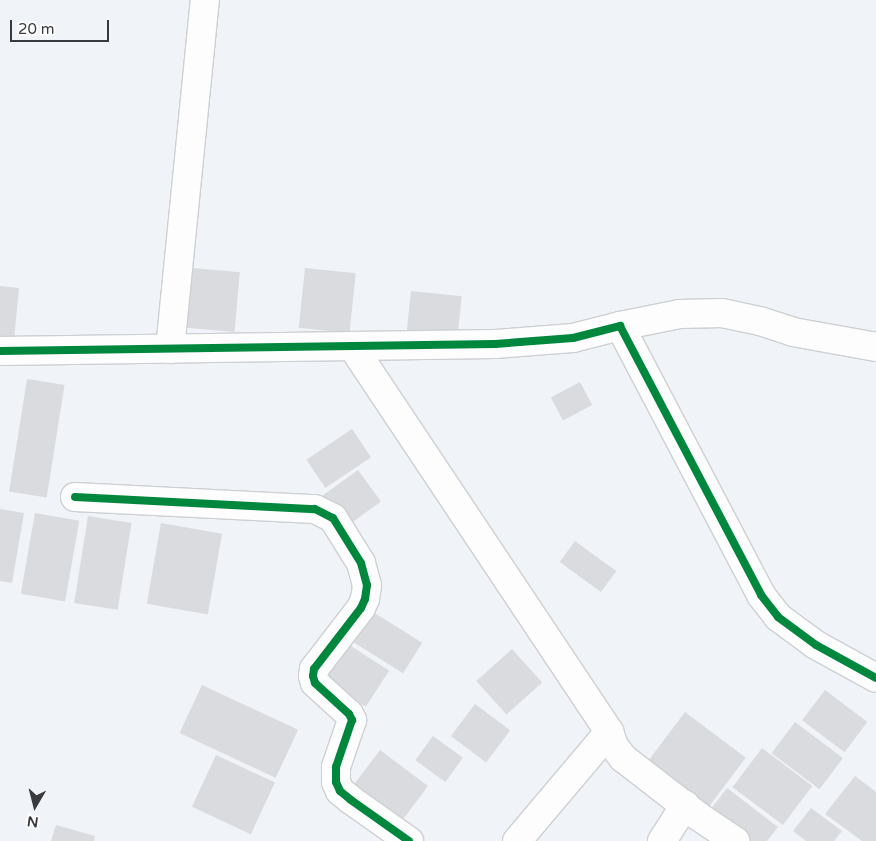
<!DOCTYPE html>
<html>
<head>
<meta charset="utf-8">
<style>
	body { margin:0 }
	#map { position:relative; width:876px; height:841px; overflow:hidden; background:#f0f3f7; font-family:"Varela Round",sans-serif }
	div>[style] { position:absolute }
	.building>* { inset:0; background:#d9dbde; transform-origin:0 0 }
	.roads { filter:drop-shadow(1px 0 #cdd0d3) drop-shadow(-1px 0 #cdd0d3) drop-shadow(0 1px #cdd0d3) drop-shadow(0 -1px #cdd0d3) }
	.minor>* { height:28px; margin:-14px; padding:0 14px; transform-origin:14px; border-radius:14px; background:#fdfdfe }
	.cycleway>* { height:8px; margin:-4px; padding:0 4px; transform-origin:4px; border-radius:4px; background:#00873e }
	span { translate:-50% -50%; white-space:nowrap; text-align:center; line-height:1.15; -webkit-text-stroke:4px #fff; paint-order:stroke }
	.north { position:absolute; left:10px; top:781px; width:50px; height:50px; -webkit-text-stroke:4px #fff; paint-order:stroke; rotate:188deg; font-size:14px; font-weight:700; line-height:20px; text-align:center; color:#383a3d }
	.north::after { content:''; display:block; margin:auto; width:18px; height:22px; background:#383a3d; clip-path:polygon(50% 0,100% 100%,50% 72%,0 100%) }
	.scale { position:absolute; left:10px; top:20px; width:99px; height:22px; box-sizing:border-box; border:2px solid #383a3d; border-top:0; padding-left:6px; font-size:15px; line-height:18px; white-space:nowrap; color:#383a3d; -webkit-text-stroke:4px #fff; paint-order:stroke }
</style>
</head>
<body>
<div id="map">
	<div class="building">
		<div style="left:192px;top:268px;width:48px;height:60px;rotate:5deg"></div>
		<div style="left:305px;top:268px;width:51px;height:60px;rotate:6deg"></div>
		<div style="clip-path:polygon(0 286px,19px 288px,13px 350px,0 349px)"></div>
		<div style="left:411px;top:291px;width:51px;height:41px;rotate:6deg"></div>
		<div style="left:27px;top:379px;width:38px;height:114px;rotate:9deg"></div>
		<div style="left:580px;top:382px;width:26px;height:33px;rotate:62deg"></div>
		<div style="left:352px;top:429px;width:34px;height:55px;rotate:56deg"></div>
		<div style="left:358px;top:470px;width:39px;height:44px;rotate:54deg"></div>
		<div style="clip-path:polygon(0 509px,24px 513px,12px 583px,0 581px)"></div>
		<div style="left:35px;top:513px;width:45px;height:82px;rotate:10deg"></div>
		<div style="left:88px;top:516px;width:44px;height:88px;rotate:9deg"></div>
		<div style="left:161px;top:523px;width:62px;height:82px;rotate:10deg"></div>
		<div style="left:575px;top:541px;width:51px;height:26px;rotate:36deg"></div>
		<div style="left:373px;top:612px;width:58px;height:36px;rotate:32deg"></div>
		<div style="left:348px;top:644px;width:49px;height:43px;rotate:33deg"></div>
		<div style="left:512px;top:649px;width:45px;height:48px;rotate:48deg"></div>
		<div style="left:202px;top:685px;width:106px;height:53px;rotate:25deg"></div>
		<div style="left:825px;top:690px;width:53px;height:38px;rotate:37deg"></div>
		<div style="left:475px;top:704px;width:44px;height:40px;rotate:37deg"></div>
		<div style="left:685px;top:712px;width:76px;height:65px;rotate:37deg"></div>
		<div style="left:795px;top:722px;width:60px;height:39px;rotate:37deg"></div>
		<div style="left:433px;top:736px;width:37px;height:30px;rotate:36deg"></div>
		<div style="left:762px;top:748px;width:63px;height:49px;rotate:37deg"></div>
		<div style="left:380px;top:750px;width:60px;height:47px;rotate:37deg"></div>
		<div style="left:216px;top:755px;width:65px;height:57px;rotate:25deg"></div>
		<div style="clip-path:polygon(855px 776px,876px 792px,876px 841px,862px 841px,825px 814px)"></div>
		<div style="clip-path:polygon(727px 788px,778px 827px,767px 841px,742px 841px,707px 814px)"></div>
		<div style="clip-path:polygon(811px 808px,842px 831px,834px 841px,806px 841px,793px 831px)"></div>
		<div style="clip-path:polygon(56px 825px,95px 836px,94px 841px,51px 841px)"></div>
	</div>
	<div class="roads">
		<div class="minor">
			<div style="left:620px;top:326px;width:61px;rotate:-11.3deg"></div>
			<div style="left:680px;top:314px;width:42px;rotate:-1.4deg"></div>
			<div style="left:722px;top:313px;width:39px;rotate:12deg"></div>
			<div style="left:760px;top:321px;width:35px;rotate:18deg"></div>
			<div style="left:793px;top:332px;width:84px;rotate:10.2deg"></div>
			<div style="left:352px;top:346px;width:464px;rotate:56.3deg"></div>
			<div style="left:170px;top:349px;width:351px;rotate:-84.3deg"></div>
			<div style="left:0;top:351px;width:495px;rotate:-0.8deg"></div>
			<div style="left:495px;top:344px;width:78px;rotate:-4.4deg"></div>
			<div style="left:573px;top:338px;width:49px;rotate:-14.3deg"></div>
			<div style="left:620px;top:326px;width:304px;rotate:62.3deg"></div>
			<div style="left:761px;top:595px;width:28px;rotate:52deg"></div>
			<div style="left:778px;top:617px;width:47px;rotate:36.4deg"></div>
			<div style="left:816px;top:645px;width:68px;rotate:28.8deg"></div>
			<div style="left:75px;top:497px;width:240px;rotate:2.9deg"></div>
			<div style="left:315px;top:509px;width:20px;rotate:27deg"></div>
			<div style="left:333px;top:518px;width:53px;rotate:58.1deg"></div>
			<div style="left:361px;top:563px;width:23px;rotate:75deg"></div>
			<div style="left:367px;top:585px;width:14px;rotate:98deg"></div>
			<div style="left:365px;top:599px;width:10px;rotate:114deg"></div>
			<div style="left:361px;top:608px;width:77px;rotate:127.6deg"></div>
			<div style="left:314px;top:669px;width:7px;rotate:98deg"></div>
			<div style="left:313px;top:676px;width:7px;rotate:74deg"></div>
			<div style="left:315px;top:683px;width:46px;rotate:42.4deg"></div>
			<div style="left:349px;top:714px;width:7px;rotate:63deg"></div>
			<div style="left:352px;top:720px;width:50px;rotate:108.8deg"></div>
			<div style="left:336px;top:767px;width:15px;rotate:90deg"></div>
			<div style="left:336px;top:782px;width:10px;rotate:66deg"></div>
			<div style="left:340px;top:791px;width:14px;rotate:39deg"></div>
			<div style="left:351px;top:800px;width:71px;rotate:35.3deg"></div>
			<div style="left:517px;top:841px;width:143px;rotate:-49.8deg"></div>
			<div style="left:609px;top:732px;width:15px;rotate:70deg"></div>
			<div style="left:614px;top:746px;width:15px;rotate:53deg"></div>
			<div style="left:623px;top:758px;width:95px;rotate:37.7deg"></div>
			<div style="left:698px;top:816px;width:45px;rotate:34deg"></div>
			<div style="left:662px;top:841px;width:43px;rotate:-57.4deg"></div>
		</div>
	</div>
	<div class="cycleway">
		<div style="left:0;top:351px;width:495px;rotate:-0.8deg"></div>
		<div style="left:495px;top:344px;width:78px;rotate:-4.4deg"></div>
		<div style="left:573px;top:338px;width:49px;rotate:-14.3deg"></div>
		<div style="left:620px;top:326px;width:304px;rotate:62.3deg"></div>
		<div style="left:761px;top:595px;width:28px;rotate:52deg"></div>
		<div style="left:778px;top:617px;width:47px;rotate:36.4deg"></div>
		<div style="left:816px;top:645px;width:68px;rotate:28.8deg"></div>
		<div style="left:75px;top:497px;width:240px;rotate:2.9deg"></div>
		<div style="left:315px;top:509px;width:20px;rotate:27deg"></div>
		<div style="left:333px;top:518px;width:53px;rotate:58.1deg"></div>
		<div style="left:361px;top:563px;width:23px;rotate:75deg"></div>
		<div style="left:367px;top:585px;width:14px;rotate:98deg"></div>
		<div style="left:365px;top:599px;width:10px;rotate:114deg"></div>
		<div style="left:361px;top:608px;width:77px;rotate:127.6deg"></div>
		<div style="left:314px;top:669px;width:7px;rotate:98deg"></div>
		<div style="left:313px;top:676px;width:7px;rotate:74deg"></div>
		<div style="left:315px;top:683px;width:46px;rotate:42.4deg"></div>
		<div style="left:349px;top:714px;width:7px;rotate:63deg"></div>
		<div style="left:352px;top:720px;width:50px;rotate:108.8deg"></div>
		<div style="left:336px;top:767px;width:15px;rotate:90deg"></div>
		<div style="left:336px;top:782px;width:10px;rotate:66deg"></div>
		<div style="left:340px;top:791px;width:14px;rotate:39deg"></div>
		<div style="left:351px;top:800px;width:71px;rotate:35.3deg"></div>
	</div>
	<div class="north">N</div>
	<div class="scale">20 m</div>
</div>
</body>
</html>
